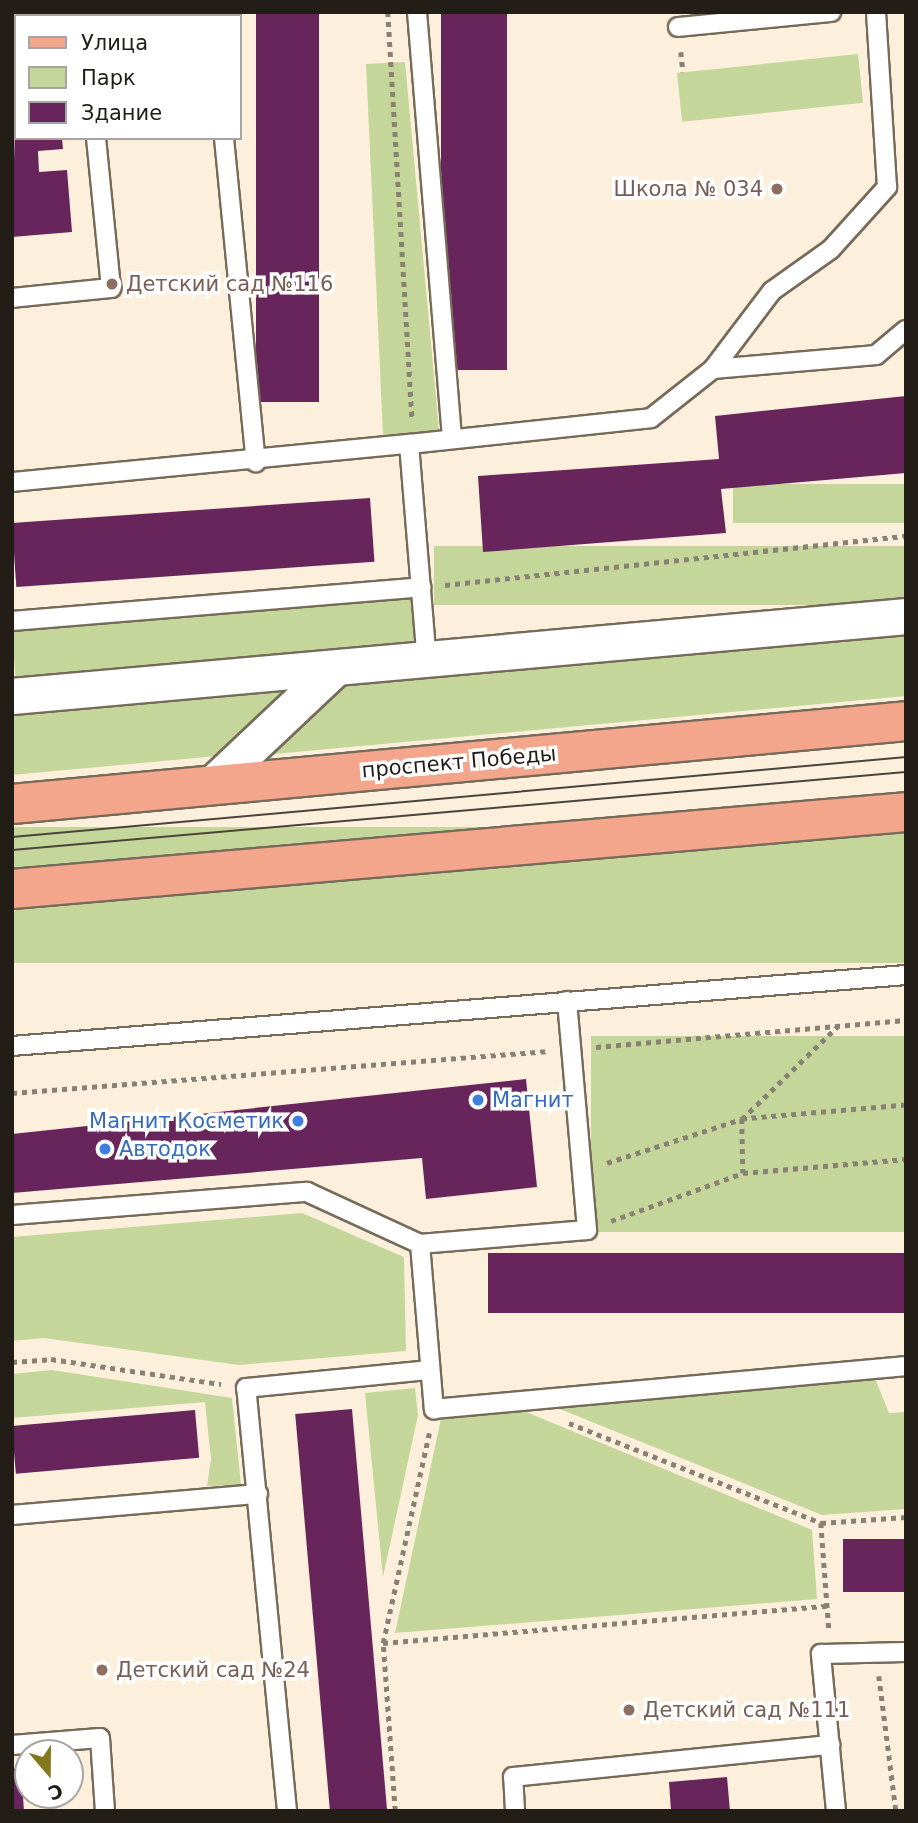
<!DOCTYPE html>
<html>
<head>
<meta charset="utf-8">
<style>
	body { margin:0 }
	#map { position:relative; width:918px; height:1823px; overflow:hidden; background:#fcf0dc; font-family:"DejaVu Sans",sans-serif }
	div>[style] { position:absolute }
	.green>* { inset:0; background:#c5d69a; transform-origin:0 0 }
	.building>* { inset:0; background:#68255c; transform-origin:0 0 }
	.path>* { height:4.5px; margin-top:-2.25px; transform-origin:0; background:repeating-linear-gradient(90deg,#898274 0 5px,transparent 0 10px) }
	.roads { filter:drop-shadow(2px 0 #766b5a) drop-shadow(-2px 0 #766b5a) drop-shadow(0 2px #766b5a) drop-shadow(0 -2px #766b5a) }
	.service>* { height:18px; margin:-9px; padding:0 9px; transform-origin:9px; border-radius:9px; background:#fff }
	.minor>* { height:35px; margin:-17.5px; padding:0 17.5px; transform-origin:17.5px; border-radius:17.5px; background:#fff }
	.primary>* { height:38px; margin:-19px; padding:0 19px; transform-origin:19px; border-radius:19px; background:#f4a68c }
	.tram>* { height:2px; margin:-1px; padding:0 1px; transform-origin:1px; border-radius:1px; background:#4a443b }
	.dots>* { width:19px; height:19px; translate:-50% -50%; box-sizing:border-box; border:4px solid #fff; border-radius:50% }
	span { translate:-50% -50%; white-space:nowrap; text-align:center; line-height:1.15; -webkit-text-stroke:7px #fff; paint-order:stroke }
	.education-label { font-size:21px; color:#785e54 }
	.right { translate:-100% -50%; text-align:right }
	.left { translate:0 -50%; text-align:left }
	.street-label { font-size:21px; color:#221e17 }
	.shop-label { font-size:21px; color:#366cbe }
	.frame { position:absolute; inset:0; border:14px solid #221e17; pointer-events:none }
	.legend { position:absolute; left:14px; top:14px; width:228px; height:126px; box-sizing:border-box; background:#fff; border:2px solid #a7a5a2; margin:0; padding:9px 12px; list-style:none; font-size:21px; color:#221e17 }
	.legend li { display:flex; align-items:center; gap:14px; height:35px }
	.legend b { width:35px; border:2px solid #a7a5a2 }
	.north { position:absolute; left:14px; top:1739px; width:70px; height:70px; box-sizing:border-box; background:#fff; border:2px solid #a7a5a2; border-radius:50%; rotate:160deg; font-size:19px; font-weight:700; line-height:28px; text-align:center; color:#221e17 }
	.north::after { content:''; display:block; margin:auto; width:24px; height:32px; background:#83781c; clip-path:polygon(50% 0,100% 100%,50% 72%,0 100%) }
</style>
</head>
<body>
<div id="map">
	<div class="green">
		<div style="left:858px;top:54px;width:49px;height:182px;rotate:84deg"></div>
		<div style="clip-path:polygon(405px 62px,439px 430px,383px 435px,366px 64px)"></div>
		<div style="left:906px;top:484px;width:39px;height:173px;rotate:90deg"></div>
		<div style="left:906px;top:546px;width:59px;height:472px;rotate:90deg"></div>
		<div style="left:411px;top:599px;width:51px;height:400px;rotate:86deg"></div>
		<div style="clip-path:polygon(906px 629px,906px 696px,263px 755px,340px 682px)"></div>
		<div style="clip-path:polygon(292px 687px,217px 756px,12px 775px,12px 713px)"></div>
		<div style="left:906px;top:827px;width:136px;height:898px;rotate:90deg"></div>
		<div style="left:906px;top:1036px;width:196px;height:315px;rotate:90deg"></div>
		<div style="clip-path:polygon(302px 1213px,404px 1257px,406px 1351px,239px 1365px,44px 1338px,12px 1341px,12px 1237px)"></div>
		<div style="clip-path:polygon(52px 1370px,232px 1398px,241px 1485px,207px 1486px,211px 1459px,205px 1402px,12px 1418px,12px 1374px)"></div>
		<div style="clip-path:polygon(874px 1376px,889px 1413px,906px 1412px,906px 1509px,822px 1515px,550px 1405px)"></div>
		<div style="clip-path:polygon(415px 1388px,418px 1415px,383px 1577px,365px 1393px)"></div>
		<div style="clip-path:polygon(514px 1407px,812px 1530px,817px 1599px,395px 1633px,442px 1414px)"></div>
	</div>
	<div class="building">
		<div style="left:256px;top:12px;width:63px;height:390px"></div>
		<div style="left:441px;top:12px;width:66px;height:358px"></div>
		<div style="clip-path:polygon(16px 86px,16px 138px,62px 138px,63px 149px,38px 151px,39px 172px,67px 170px,72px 232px,12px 237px)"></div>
		<div style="clip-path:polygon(906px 396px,906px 473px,721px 489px,726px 533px,483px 552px,478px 476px,719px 459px,715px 416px)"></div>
		<div style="left:370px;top:498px;width:64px;height:359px;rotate:86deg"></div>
		<div style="clip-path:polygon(526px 1079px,537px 1187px,426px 1199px,422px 1158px,12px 1193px,12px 1134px)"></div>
		<div style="left:906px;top:1253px;width:60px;height:418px;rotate:90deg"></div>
		<div style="left:352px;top:1409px;width:403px;height:57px;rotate:85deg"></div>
		<div style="left:195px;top:1410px;width:48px;height:184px;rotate:85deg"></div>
		<div style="left:906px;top:1539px;width:53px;height:63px;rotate:90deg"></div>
		<div style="clip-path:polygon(21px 1768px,24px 1811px,12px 1811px,12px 1769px)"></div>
		<div style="clip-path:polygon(727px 1777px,730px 1811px,671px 1811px,669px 1782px)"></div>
	</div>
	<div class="path">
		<div style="left:388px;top:12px;width:409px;rotate:86.6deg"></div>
		<div style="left:681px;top:52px;width:20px;rotate:84deg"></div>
		<div style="left:445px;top:585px;width:464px;rotate:-6.1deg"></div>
		<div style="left:596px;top:1047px;width:311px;rotate:-5deg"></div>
		<div style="left:12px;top:1093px;width:539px;rotate:-4.47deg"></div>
		<div style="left:906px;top:1105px;width:165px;rotate:175.1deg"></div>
		<div style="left:742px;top:1119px;width:54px;rotate:88.9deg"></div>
		<div style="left:743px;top:1173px;width:164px;rotate:-4.9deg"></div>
		<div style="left:607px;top:1163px;width:142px;rotate:-18.1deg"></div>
		<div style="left:742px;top:1119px;width:132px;rotate:-44.1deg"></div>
		<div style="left:611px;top:1221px;width:140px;rotate:-20deg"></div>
		<div style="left:12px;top:1362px;width:39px;rotate:-4deg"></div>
		<div style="left:51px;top:1359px;width:172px;rotate:8.4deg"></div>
		<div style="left:569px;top:1423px;width:271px;rotate:21.6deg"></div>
		<div style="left:821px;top:1523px;width:85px;rotate:-4deg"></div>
		<div style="left:821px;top:1523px;width:107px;rotate:85.7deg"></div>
		<div style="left:383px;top:1643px;width:446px;rotate:-4.8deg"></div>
		<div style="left:879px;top:1676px;width:136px;rotate:82.8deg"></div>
		<div style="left:395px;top:1811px;width:168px;rotate:-94.1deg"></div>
		<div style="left:383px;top:1643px;width:215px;rotate:-77.6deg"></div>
	</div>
	<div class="roads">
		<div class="service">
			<div style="left:212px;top:12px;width:4px;rotate:90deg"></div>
			<div style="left:417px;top:12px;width:428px;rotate:85.3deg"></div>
			<div style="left:678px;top:27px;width:154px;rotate:-5.6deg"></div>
			<div style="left:224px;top:138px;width:326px;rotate:84.4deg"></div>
			<div style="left:12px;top:298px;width:100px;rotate:-5.8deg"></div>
			<div style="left:111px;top:288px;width:151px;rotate:-95.7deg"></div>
			<div style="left:713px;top:369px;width:98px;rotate:-52.9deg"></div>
			<div style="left:772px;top:291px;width:72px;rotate:-35.4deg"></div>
			<div style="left:831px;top:249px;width:84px;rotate:-47.9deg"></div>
			<div style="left:887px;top:187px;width:175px;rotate:-93.6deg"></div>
			<div style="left:409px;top:444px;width:243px;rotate:-6.1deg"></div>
			<div style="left:651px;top:418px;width:79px;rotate:-38.3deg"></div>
			<div style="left:713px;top:369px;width:164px;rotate:-4.9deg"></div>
			<div style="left:876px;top:355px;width:39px;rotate:-40deg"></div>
			<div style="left:12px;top:482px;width:399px;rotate:-5.5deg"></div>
			<div style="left:409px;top:444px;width:218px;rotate:85.3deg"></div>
			<div style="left:12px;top:621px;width:411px;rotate:-4.7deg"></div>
			<div style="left:567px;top:1001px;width:230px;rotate:85deg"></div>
			<div style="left:587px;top:1230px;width:168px;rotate:175.2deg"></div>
			<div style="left:420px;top:1244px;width:166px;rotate:85.2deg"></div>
			<div style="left:434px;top:1409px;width:474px;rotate:-5.2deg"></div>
			<div style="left:12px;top:1046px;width:897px;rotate:-4.54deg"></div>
			<div style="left:12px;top:1215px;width:296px;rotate:-4.5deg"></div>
			<div style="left:307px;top:1192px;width:124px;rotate:24.7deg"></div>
			<div style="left:12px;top:1515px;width:247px;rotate:-4.9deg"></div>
			<div style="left:12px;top:1745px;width:88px;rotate:-4.5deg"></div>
			<div style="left:100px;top:1738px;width:73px;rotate:86.1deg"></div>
			<div style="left:287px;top:1811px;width:425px;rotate:-95.5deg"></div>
			<div style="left:246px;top:1388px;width:184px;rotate:-5.6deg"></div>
			<div style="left:515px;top:1811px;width:34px;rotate:-93deg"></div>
			<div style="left:513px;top:1777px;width:319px;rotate:-5.8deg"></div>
			<div style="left:836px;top:1811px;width:158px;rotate:-95.5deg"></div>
			<div style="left:821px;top:1654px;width:85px;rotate:-1.3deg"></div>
		</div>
		<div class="minor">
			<div style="left:12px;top:696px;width:898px;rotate:-5.11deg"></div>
			<div style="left:211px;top:785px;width:170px;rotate:-43.3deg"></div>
		</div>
		<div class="primary">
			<div style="left:12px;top:804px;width:898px;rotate:-5.3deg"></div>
			<div style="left:12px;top:889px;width:897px;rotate:-4.92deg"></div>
		</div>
	</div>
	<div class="tram">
		<div style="left:12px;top:837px;width:898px;rotate:-5.11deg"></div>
		<div style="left:12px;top:850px;width:897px;rotate:-4.99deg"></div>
	</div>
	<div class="dots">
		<div style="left:777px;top:189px;background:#8d6e63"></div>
		<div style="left:112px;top:284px;background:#8d6e63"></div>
		<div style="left:478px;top:1100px;background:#3f7fe0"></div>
		<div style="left:298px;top:1121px;background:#3f7fe0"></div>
		<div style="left:105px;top:1149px;background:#3f7fe0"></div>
		<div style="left:102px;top:1670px;background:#8d6e63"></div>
		<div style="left:629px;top:1710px;background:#8d6e63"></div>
	</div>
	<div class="education-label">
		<span class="right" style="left:763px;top:189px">Школа № 034</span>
		<span class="left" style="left:126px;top:284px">Детский сад №116</span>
		<span class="left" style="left:116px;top:1670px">Детский сад №24</span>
		<span class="left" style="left:643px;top:1710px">Детский сад №111</span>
	</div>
	<div class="street-label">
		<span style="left:459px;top:762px;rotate:-5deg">проспект Победы</span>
	</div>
	<div class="shop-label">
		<span class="left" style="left:492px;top:1100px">Магнит</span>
		<span class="right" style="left:284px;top:1121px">Магнит Косметик</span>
		<span class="left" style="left:119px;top:1149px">Автодок</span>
	</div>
	<div class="frame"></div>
	<ul class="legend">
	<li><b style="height:9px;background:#f4a68c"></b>Улица</li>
	<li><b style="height:19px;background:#c5d69a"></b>Парк</li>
	<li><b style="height:19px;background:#68255c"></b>Здание</li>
	</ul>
	<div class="north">С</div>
</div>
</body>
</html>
